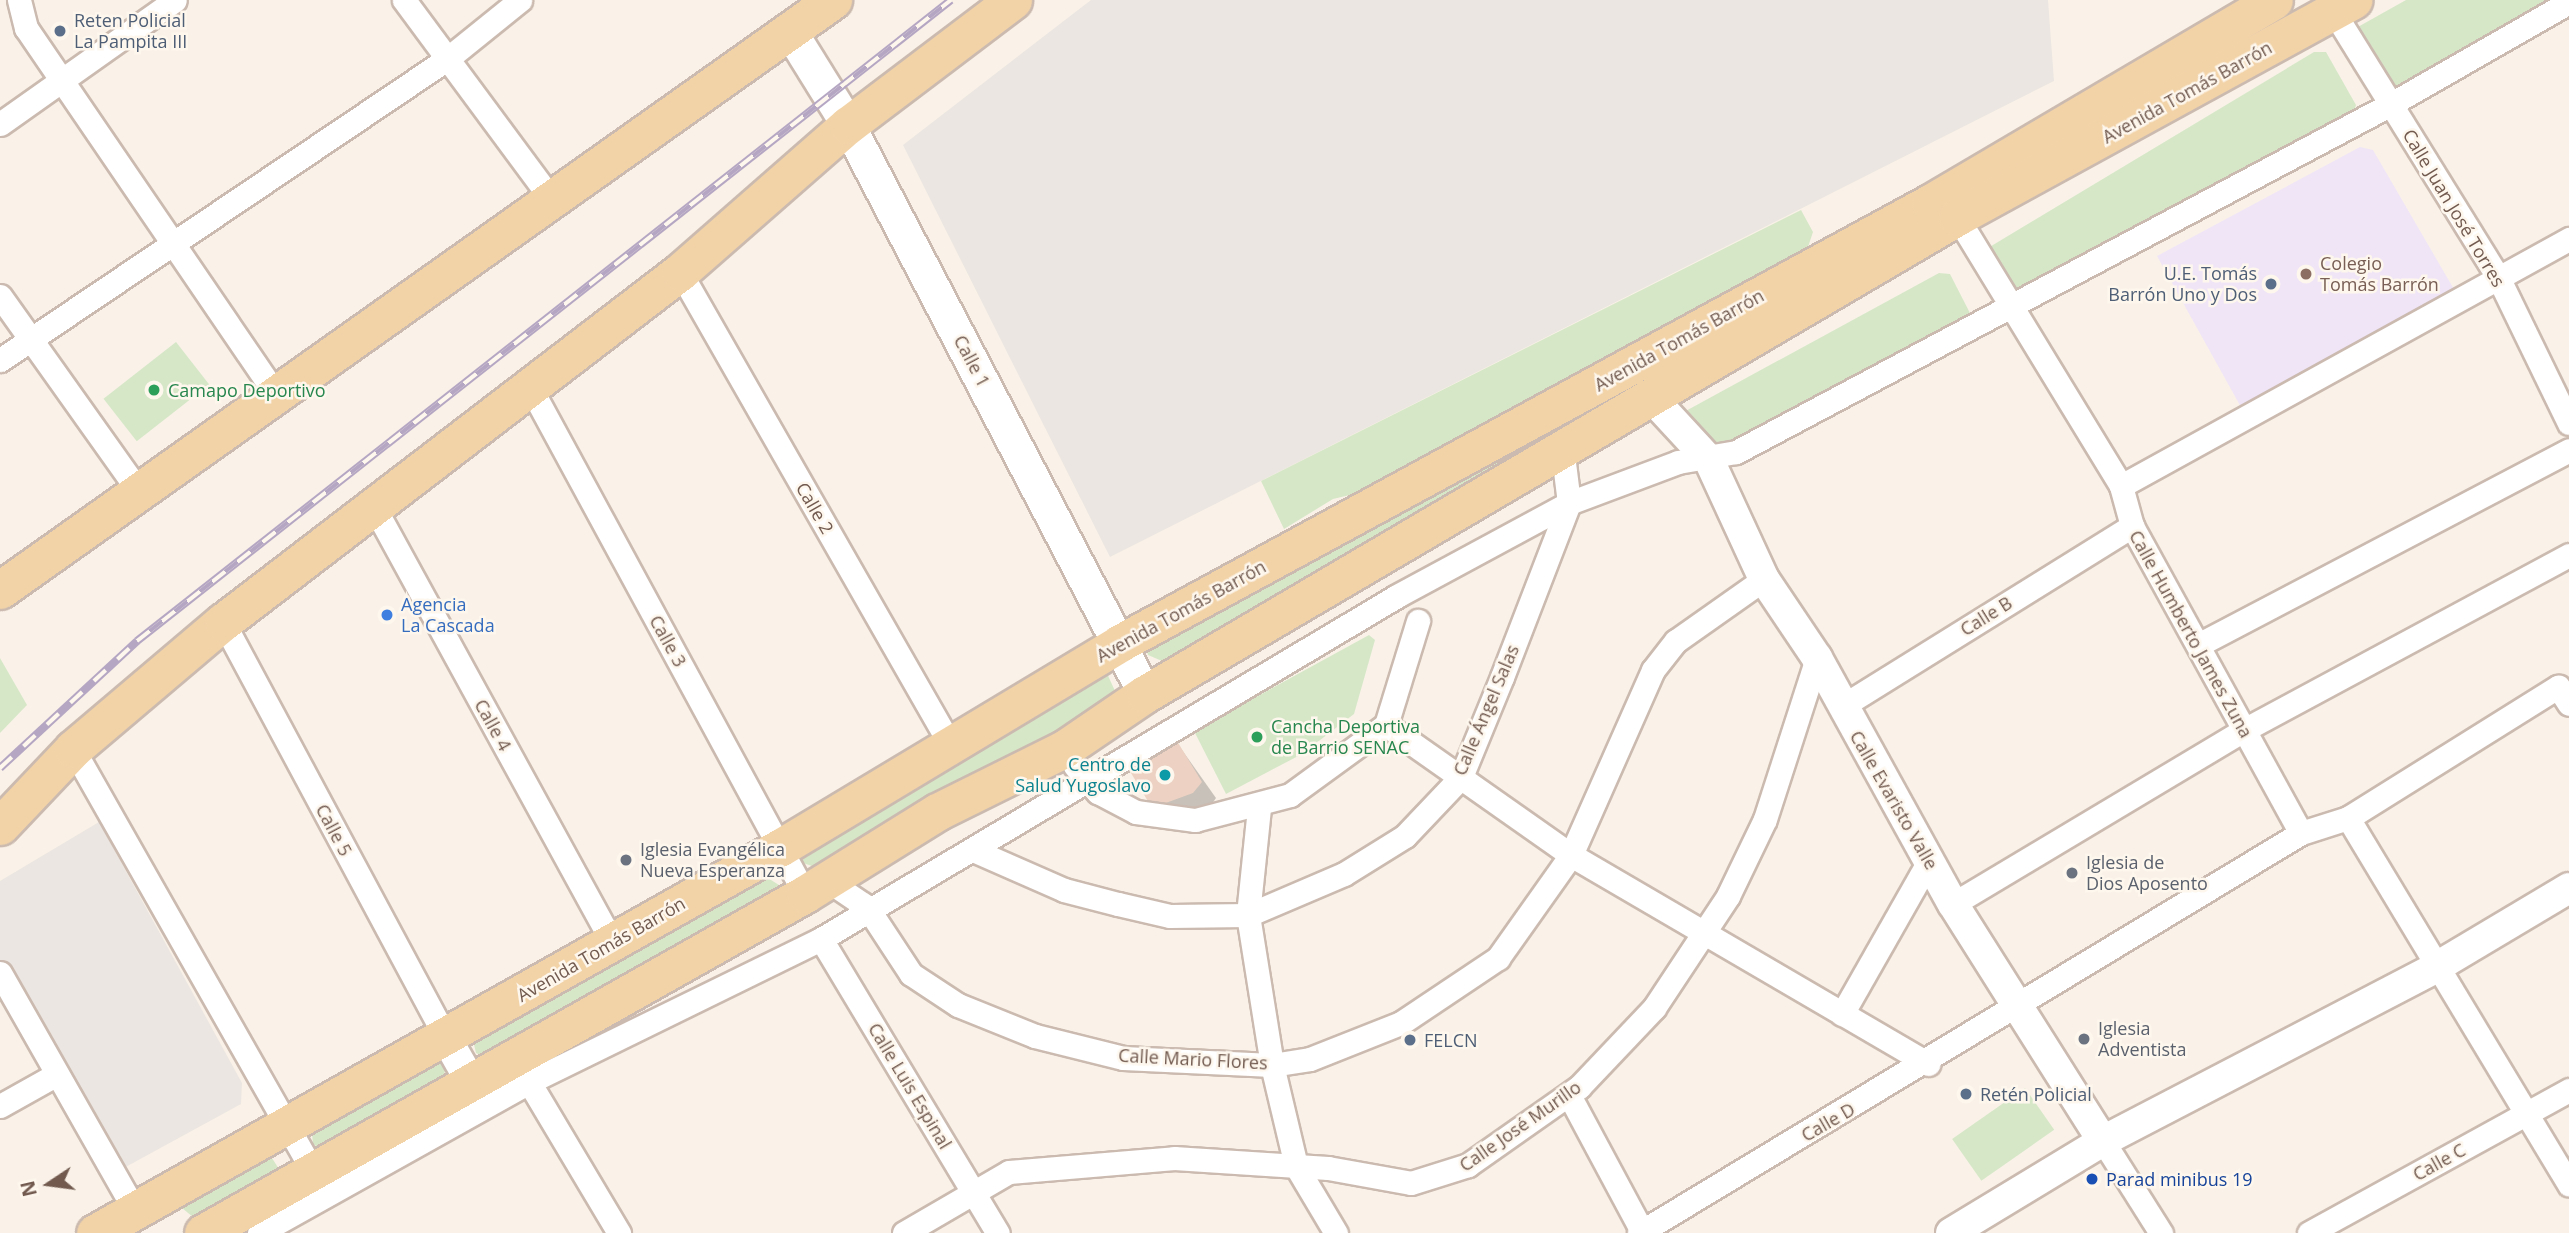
<!DOCTYPE html>
<html>
<head>
<meta charset="utf-8">
<style>
	body { margin:0 }
	#map { position:relative; width:2569px; height:1233px; overflow:hidden; background:#faf2e8; font-family:"Open Sans",sans-serif }
	div>[style] { position:absolute }
	.industrial>* { inset:0; background:#ebe6e1 }
	.education>* { inset:0; background:#efe5f7 }
	.green>* { inset:0; background:#d6e7c8; transform-origin:0 0 }
	.shadow>* { inset:0; background:#0003 }
	.building>* { inset:0; background:#edd2c3 }
	.roads { filter:drop-shadow(2px 0 #cbbaaf) drop-shadow(-2px 0 #cbbaaf) drop-shadow(0 2px #cbbaaf) drop-shadow(0 -2px #cbbaaf) }
	.minor>* { height:23px; margin:-11.5px; padding:0 11.5px; transform-origin:11.5px; border-radius:11.5px; background:#fff }
	.tertiary>* { height:30px; margin:-15px; padding:0 15px; transform-origin:15px; border-radius:15px; background:#fff }
	.secondary>* { height:33px; margin:-16.5px; padding:0 16.5px; transform-origin:16.5px; border-radius:16.5px; background:#fff }
	.primary>* { height:37px; margin:-18.5px; padding:0 18.5px; transform-origin:18.5px; border-radius:18.5px; background:#f2d3a8 }
	.rail>* { height:8px; margin-top:-4px; transform-origin:0; background:repeating-linear-gradient(90deg,#fdf7ee 0 16px,#b5a7c3 0 32px); box-sizing:border-box; border-block:2px solid #b5a7c3 }
	.dots>* { width:19px; height:19px; translate:-50% -50%; box-sizing:border-box; border:4px solid #fdf7ee; border-radius:50% }
	span { translate:-50% -50%; white-space:nowrap; text-align:center; line-height:1.15; -webkit-text-stroke:5px #fdf7ee; paint-order:stroke }
	.service-label { font-size:18px; color:#4e5e75 }
	.left { translate:0 -50%; text-align:left }
	.right { translate:-100% -50%; text-align:right }
	.street-label { font-size:18px; color:#725a4f }
	.education-label { font-size:18px; color:#785e54 }
	.leisure-label { font-size:18px; color:#27864d }
	.shop-label { font-size:18px; color:#366cbe }
	.culture-label { font-size:18px; color:#0d838f }
	.worship-label { font-size:18px; color:#5b616d }
	.transit-label { font-size:18px; color:#164399 }
	.north { position:absolute; left:14px; top:1149px; width:70px; height:70px; -webkit-text-stroke:5px #fdf7ee; paint-order:stroke; rotate:257deg; font-size:19px; font-weight:700; line-height:28px; text-align:center; color:#725a4f }
	.north::after { content:''; display:block; margin:auto; width:24px; height:32px; background:#725a4f; clip-path:polygon(50% 0,100% 100%,50% 72%,0 100%) }
</style>
</head>
<body>
<div id="map">
	<div class="industrial">
		<div style="clip-path:polygon(1091px 0,2048px 0,2054px 81px,1110px 557px,903px 145px)"></div>
		<div style="clip-path:polygon(99px 822px,242px 1083px,241px 1104px,122px 1169px,0 984px,0 881px)"></div>
	</div>
	<div class="education">
		<div style="clip-path:polygon(2360px 147px,2373px 150px,2455px 291px,2242px 409px,2157px 256px)"></div>
	</div>
	<div class="green">
		<div style="clip-path:polygon(2406px 0,2557px 0,2386px 97px,2356px 28px)"></div>
		<div style="clip-path:polygon(2314px 52px,2326px 52px,2356px 105px,2353px 115px,1995px 305px,1973px 265px,1978px 254px)"></div>
		<div style="clip-path:polygon(1801px 210px,1813px 232px,1805px 256px,1371px 490px,1333px 499px,1284px 529px,1261px 481px)"></div>
		<div style="clip-path:polygon(1939px 273px,1950px 274px,1973px 319px,1721px 463px,1682px 413px)"></div>
		<div style="left:176px;top:342px;width:54px;height:92px;rotate:52deg"></div>
		<div style="clip-path:polygon(1612px 393px,1618px 400px,1169px 664px,1148px 655px,1146px 647px)"></div>
		<div style="clip-path:polygon(1369px 635px,1375px 640px,1354px 714px,1302px 754px,1226px 794px,1194px 731px)"></div>
		<div style="clip-path:polygon(0 658px,27px 705px,0 733px)"></div>
		<div style="clip-path:polygon(1105px 669px,1115px 691px,1105px 703px,821px 869px,803px 863px,802px 852px)"></div>
		<div style="clip-path:polygon(760px 873px,779px 885px,776px 896px,486px 1058px,476px 1053px,472px 1036px)"></div>
		<div style="clip-path:polygon(439px 1058px,446px 1065px,443px 1080px,322px 1150px,313px 1144px,311px 1124px)"></div>
		<div style="left:2025px;top:1088px;width:51px;height:89px;rotate:55deg"></div>
		<div style="clip-path:polygon(270px 1155px,279px 1169px,199px 1222px,182px 1208px,183px 1194px)"></div>
	</div>
	<div class="shadow">
		<div style="clip-path:polygon(1177px 743px,1216px 798px,1209px 808px,1169px 823px,1130px 769px)"></div>
	</div>
	<div class="building">
		<div style="clip-path:polygon(1177px 741px,1202px 782px,1193px 793px,1152px 808px,1128px 768px)"></div>
	</div>
	<div class="roads">
		<div class="minor">
			<div style="left:19px;top:0;width:29px;rotate:76deg"></div>
			<div style="left:26px;top:28px;width:440px;rotate:55.7deg"></div>
			<div style="left:404px;top:0;width:245px;rotate:53.5deg"></div>
			<div style="left:2333px;top:11px;width:315px;rotate:58.2deg"></div>
			<div style="left:2499px;top:279px;width:160px;rotate:64.1deg"></div>
			<div style="left:0;top:124px;width:214px;rotate:-35.3deg"></div>
			<div style="left:1957px;top:217px;width:315px;rotate:58.6deg"></div>
			<div style="left:2121px;top:486px;width:41px;rotate:74.6deg"></div>
			<div style="left:2132px;top:526px;width:350px;rotate:61.2deg"></div>
			<div style="left:680px;top:272px;width:544px;rotate:60.23deg"></div>
			<div style="left:0;top:296px;width:238px;rotate:54.6deg"></div>
			<div style="left:0;top:360px;width:539px;rotate:-33.96deg"></div>
			<div style="left:447px;top:59px;width:94px;rotate:-38.9deg"></div>
			<div style="left:530px;top:387px;width:577px;rotate:61.52deg"></div>
			<div style="left:2121px;top:486px;width:512px;rotate:-28.87deg"></div>
			<div style="left:374px;top:507px;width:496px;rotate:61.3deg"></div>
			<div style="left:223px;top:622px;width:472px;rotate:61.8deg"></div>
			<div style="left:2198px;top:645px;width:419px;rotate:-27.7deg"></div>
			<div style="left:1841px;top:707px;width:343px;rotate:-31.9deg"></div>
			<div style="left:1386px;top:725px;width:226px;rotate:35.1deg"></div>
			<div style="left:1571px;top:855px;width:414px;rotate:30.3deg"></div>
			<div style="left:73px;top:749px;width:484px;rotate:60.4deg"></div>
			<div style="left:1075px;top:766px;width:35px;rotate:49deg"></div>
			<div style="left:1098px;top:792px;width:43px;rotate:27.8deg"></div>
			<div style="left:1136px;top:812px;width:60px;rotate:7.7deg"></div>
			<div style="left:1195px;top:820px;width:98px;rotate:-14.7deg"></div>
			<div style="left:1290px;top:795px;width:119px;rotate:-36.1deg"></div>
			<div style="left:1386px;top:725px;width:109px;rotate:-72.9deg"></div>
			<div style="left:1259px;top:808px;width:108px;rotate:95.9deg"></div>
			<div style="left:1248px;top:915px;width:152px;rotate:80.9deg"></div>
			<div style="left:1272px;top:1065px;width:104px;rotate:76.6deg"></div>
			<div style="left:1296px;top:1166px;width:78px;rotate:59.2deg"></div>
			<div style="left:2348px;top:818px;width:428px;rotate:58.9deg"></div>
			<div style="left:973px;top:850px;width:99px;rotate:23.7deg"></div>
			<div style="left:1064px;top:890px;width:56px;rotate:14.5deg"></div>
			<div style="left:1118px;top:904px;width:53px;rotate:13deg"></div>
			<div style="left:1170px;top:916px;width:78px;rotate:-0.7deg"></div>
			<div style="left:1248px;top:915px;width:104px;rotate:-23.1deg"></div>
			<div style="left:1344px;top:874px;width:72px;rotate:-31.9deg"></div>
			<div style="left:1405px;top:836px;width:81px;rotate:-46.5deg"></div>
			<div style="left:1461px;top:777px;width:108px;rotate:-67.7deg"></div>
			<div style="left:1502px;top:677px;width:186px;rotate:-68.9deg"></div>
			<div style="left:1569px;top:503px;width:56px;rotate:-97.1deg"></div>
			<div style="left:827px;top:880px;width:48px;rotate:34deg"></div>
			<div style="left:867px;top:907px;width:80px;rotate:56.7deg"></div>
			<div style="left:911px;top:974px;width:56px;rotate:33.4deg"></div>
			<div style="left:958px;top:1005px;width:83px;rotate:21.9deg"></div>
			<div style="left:1035px;top:1036px;width:91px;rotate:14deg"></div>
			<div style="left:1123px;top:1058px;width:149px;rotate:2.7deg"></div>
			<div style="left:1272px;top:1065px;width:38px;rotate:-9deg"></div>
			<div style="left:1310px;top:1059px;width:98px;rotate:-21.6deg"></div>
			<div style="left:1401px;top:1023px;width:117px;rotate:-33.8deg"></div>
			<div style="left:1498px;top:958px;width:126px;rotate:-54.7deg"></div>
			<div style="left:1571px;top:855px;width:202px;rotate:-66.1deg"></div>
			<div style="left:1653px;top:670px;width:37px;rotate:-52deg"></div>
			<div style="left:1676px;top:641px;width:108px;rotate:-35.2deg"></div>
			<div style="left:1953px;top:904px;width:339px;rotate:-30.9deg"></div>
			<div style="left:2244px;top:730px;width:369px;rotate:-28.3deg"></div>
			<div style="left:821px;top:939px;width:343px;rotate:59deg"></div>
			<div style="left:0;top:973px;width:274px;rotate:60.4deg"></div>
			<div style="left:1842px;top:1014px;width:176px;rotate:-60.4deg"></div>
			<div style="left:517px;top:1075px;width:14px;rotate:30deg"></div>
			<div style="left:529px;top:1082px;width:176px;rotate:59.2deg"></div>
			<div style="left:1569px;top:1095px;width:157px;rotate:61.8deg"></div>
			<div style="left:0;top:1106px;width:65px;rotate:-29.3deg"></div>
			<div style="left:2103px;top:1141px;width:109px;rotate:57.8deg"></div>
			<div style="left:259px;top:1233px;width:309px;rotate:-29.2deg"></div>
			<div style="left:529px;top:1082px;width:325px;rotate:-26.1deg"></div>
			<div style="left:821px;top:939px;width:670px;rotate:-30.77deg"></div>
			<div style="left:1397px;top:596px;width:196px;rotate:-28.4deg"></div>
			<div style="left:1569px;top:503px;width:116px;rotate:-20.6deg"></div>
			<div style="left:1678px;top:462px;width:59px;rotate:-9.8deg"></div>
			<div style="left:1736px;top:452px;width:742px;rotate:-27.98deg"></div>
			<div style="left:2391px;top:104px;width:205px;rotate:-29.8deg"></div>
			<div style="left:904px;top:1233px;width:121px;rotate:-30.2deg"></div>
			<div style="left:1009px;top:1172px;width:166px;rotate:-4.8deg"></div>
			<div style="left:1174px;top:1158px;width:154px;rotate:3.7deg"></div>
			<div style="left:1328px;top:1168px;width:84px;rotate:10.2deg"></div>
			<div style="left:1411px;top:1183px;width:60px;rotate:-17.5deg"></div>
			<div style="left:1468px;top:1165px;width:136px;rotate:-35.1deg"></div>
			<div style="left:1579px;top:1087px;width:109px;rotate:-46.5deg"></div>
			<div style="left:1654px;top:1008px;width:134px;rotate:-56.5deg"></div>
			<div style="left:1728px;top:896px;width:85px;rotate:-64.3deg"></div>
			<div style="left:1765px;top:819px;width:169px;rotate:-72.1deg"></div>
			<div style="left:1639px;top:1233px;width:773px;rotate:-31.14deg"></div>
			<div style="left:2301px;top:833px;width:49px;rotate:-17.7deg"></div>
			<div style="left:2348px;top:818px;width:248px;rotate:-32deg"></div>
			<div style="left:2558px;top:687px;width:20px;rotate:57deg"></div>
			<div style="left:2309px;top:1233px;width:297px;rotate:-28.8deg"></div>
		</div>
		<div class="tertiary">
			<div style="left:1650px;top:396px;width:87px;rotate:47.3deg"></div>
			<div style="left:1709px;top:460px;width:131px;rotate:65.2deg"></div>
			<div style="left:1764px;top:579px;width:95px;rotate:56.1deg"></div>
			<div style="left:1817px;top:658px;width:281px;rotate:61.1deg"></div>
			<div style="left:1953px;top:904px;width:280px;rotate:57.7deg"></div>
			<div style="left:446px;top:1038px;width:51px;rotate:60.4deg"></div>
			<div style="left:1951px;top:1233px;width:178px;rotate:-31.2deg"></div>
			<div style="left:2103px;top:1141px;width:374px;rotate:-27.5deg"></div>
			<div style="left:2435px;top:968px;width:156px;rotate:-30.8deg"></div>
		</div>
		<div class="secondary">
			<div style="left:791px;top:33px;width:108px;rotate:58.2deg"></div>
			<div style="left:848px;top:125px;width:642px;rotate:62.44deg"></div>
		</div>
		<div class="primary">
			<div style="left:0;top:590px;width:1021px;rotate:-35.31deg"></div>
			<div style="left:0;top:826px;width:106px;rotate:-46.5deg"></div>
			<div style="left:73px;top:749px;width:197px;rotate:-40.3deg"></div>
			<div style="left:223px;top:622px;width:576px;rotate:-37.45deg"></div>
			<div style="left:680px;top:272px;width:223px;rotate:-41.2deg"></div>
			<div style="left:848px;top:125px;width:207px;rotate:-37.1deg"></div>
			<div style="left:95px;top:1233px;width:787px;rotate:-29.37deg"></div>
			<div style="left:781px;top:847px;width:396px;rotate:-31deg"></div>
			<div style="left:1120px;top:643px;width:922px;rotate:-28.51deg"></div>
			<div style="left:1930px;top:203px;width:399px;rotate:-30.5deg"></div>
			<div style="left:203px;top:1233px;width:691px;rotate:-29.38deg"></div>
			<div style="left:805px;top:894px;width:155px;rotate:-31.8deg"></div>
			<div style="left:937px;top:812px;width:142px;rotate:-26.4deg"></div>
			<div style="left:1064px;top:749px;width:98px;rotate:-34.2deg"></div>
			<div style="left:1145px;top:694px;width:942px;rotate:-30.43deg"></div>
			<div style="left:1957px;top:217px;width:452px;rotate:-28.7deg"></div>
		</div>
	</div>
	<div class="rail">
		<div style="left:0;top:768px;width:187px;rotate:-42.8deg"></div>
		<div style="left:137px;top:641px;width:1036px;rotate:-38.22deg"></div>
	</div>
	<div class="dots">
		<div style="left:60px;top:31px;background:#5c6f8a"></div>
		<div style="left:2306px;top:274px;background:#8d6e63"></div>
		<div style="left:2271px;top:284px;background:#5c6f8a"></div>
		<div style="left:154px;top:390px;background:#2e9e5b"></div>
		<div style="left:387px;top:615px;background:#3f7fe0"></div>
		<div style="left:1257px;top:737px;background:#2e9e5b"></div>
		<div style="left:1165px;top:775px;background:#0f9aa8"></div>
		<div style="left:626px;top:860px;background:#6b7280"></div>
		<div style="left:2072px;top:873px;background:#6b7280"></div>
		<div style="left:2084px;top:1039px;background:#6b7280"></div>
		<div style="left:1410px;top:1040px;background:#5c6f8a"></div>
		<div style="left:1966px;top:1094px;background:#5c6f8a"></div>
		<div style="left:2092px;top:1179px;background:#1a4fb4"></div>
	</div>
	<div class="service-label">
		<span class="left" style="left:74px;top:31px">Reten Policial<br>La Pampita III</span>
		<span class="right" style="left:2257px;top:284px">U.E. Tomás<br>Barrón Uno y Dos</span>
		<span class="left" style="left:1424px;top:1040px">FELCN</span>
		<span class="left" style="left:1980px;top:1094px">Retén Policial</span>
	</div>
	<div class="street-label">
		<span style="left:2187px;top:92px;rotate:-29deg">Avenida Tomás Barrón</span>
		<span style="left:2454px;top:208px;rotate:59deg">Calle Juan José Torres</span>
		<span style="left:1679px;top:340px;rotate:-29deg">Avenida Tomás Barrón</span>
		<span style="left:972px;top:361px;rotate:62deg">Calle 1</span>
		<span style="left:815px;top:508px;rotate:60deg">Calle 2</span>
		<span style="left:1181px;top:611px;rotate:-29deg">Avenida Tomás Barrón</span>
		<span style="left:1986px;top:616px;rotate:-32deg">Calle B</span>
		<span style="left:2191px;top:634px;rotate:61deg">Calle Humberto James Zuna</span>
		<span style="left:668px;top:641px;rotate:61deg">Calle 3</span>
		<span style="left:1486px;top:710px;rotate:-67deg">Calle Ángel Salas</span>
		<span style="left:493px;top:725px;rotate:61deg">Calle 4</span>
		<span style="left:1894px;top:800px;rotate:60deg">Calle Evaristo Valle</span>
		<span style="left:334px;top:830px;rotate:62deg">Calle 5</span>
		<span style="left:601px;top:949px;rotate:-30deg">Avenida Tomás Barrón</span>
		<span style="left:1193px;top:1059px;rotate:3deg">Calle Mario Flores</span>
		<span style="left:910px;top:1086px;rotate:59deg">Calle Luis Espinal</span>
		<span style="left:1828px;top:1122px;rotate:-30deg">Calle D</span>
		<span style="left:1520px;top:1126px;rotate:-35deg">Calle José Murillo</span>
		<span style="left:2439px;top:1162px;rotate:-29deg">Calle C</span>
	</div>
	<div class="education-label">
		<span class="left" style="left:2320px;top:274px">Colegio<br>Tomás Barrón</span>
	</div>
	<div class="leisure-label">
		<span class="left" style="left:168px;top:390px">Camapo Deportivo</span>
		<span class="left" style="left:1271px;top:737px">Cancha Deportiva<br>de Barrio SENAC</span>
	</div>
	<div class="shop-label">
		<span class="left" style="left:401px;top:615px">Agencia<br>La Cascada</span>
	</div>
	<div class="culture-label">
		<span class="right" style="left:1151px;top:775px">Centro de<br>Salud Yugoslavo</span>
	</div>
	<div class="worship-label">
		<span class="left" style="left:640px;top:860px">Iglesia Evangélica<br>Nueva Esperanza</span>
		<span class="left" style="left:2086px;top:873px">Iglesia de<br>Dios Aposento</span>
		<span class="left" style="left:2098px;top:1039px">Iglesia<br>Adventista</span>
	</div>
	<div class="transit-label">
		<span class="left" style="left:2106px;top:1179px">Parad minibus 19</span>
	</div>
	<div class="north">N</div>
</div>
</body>
</html>
